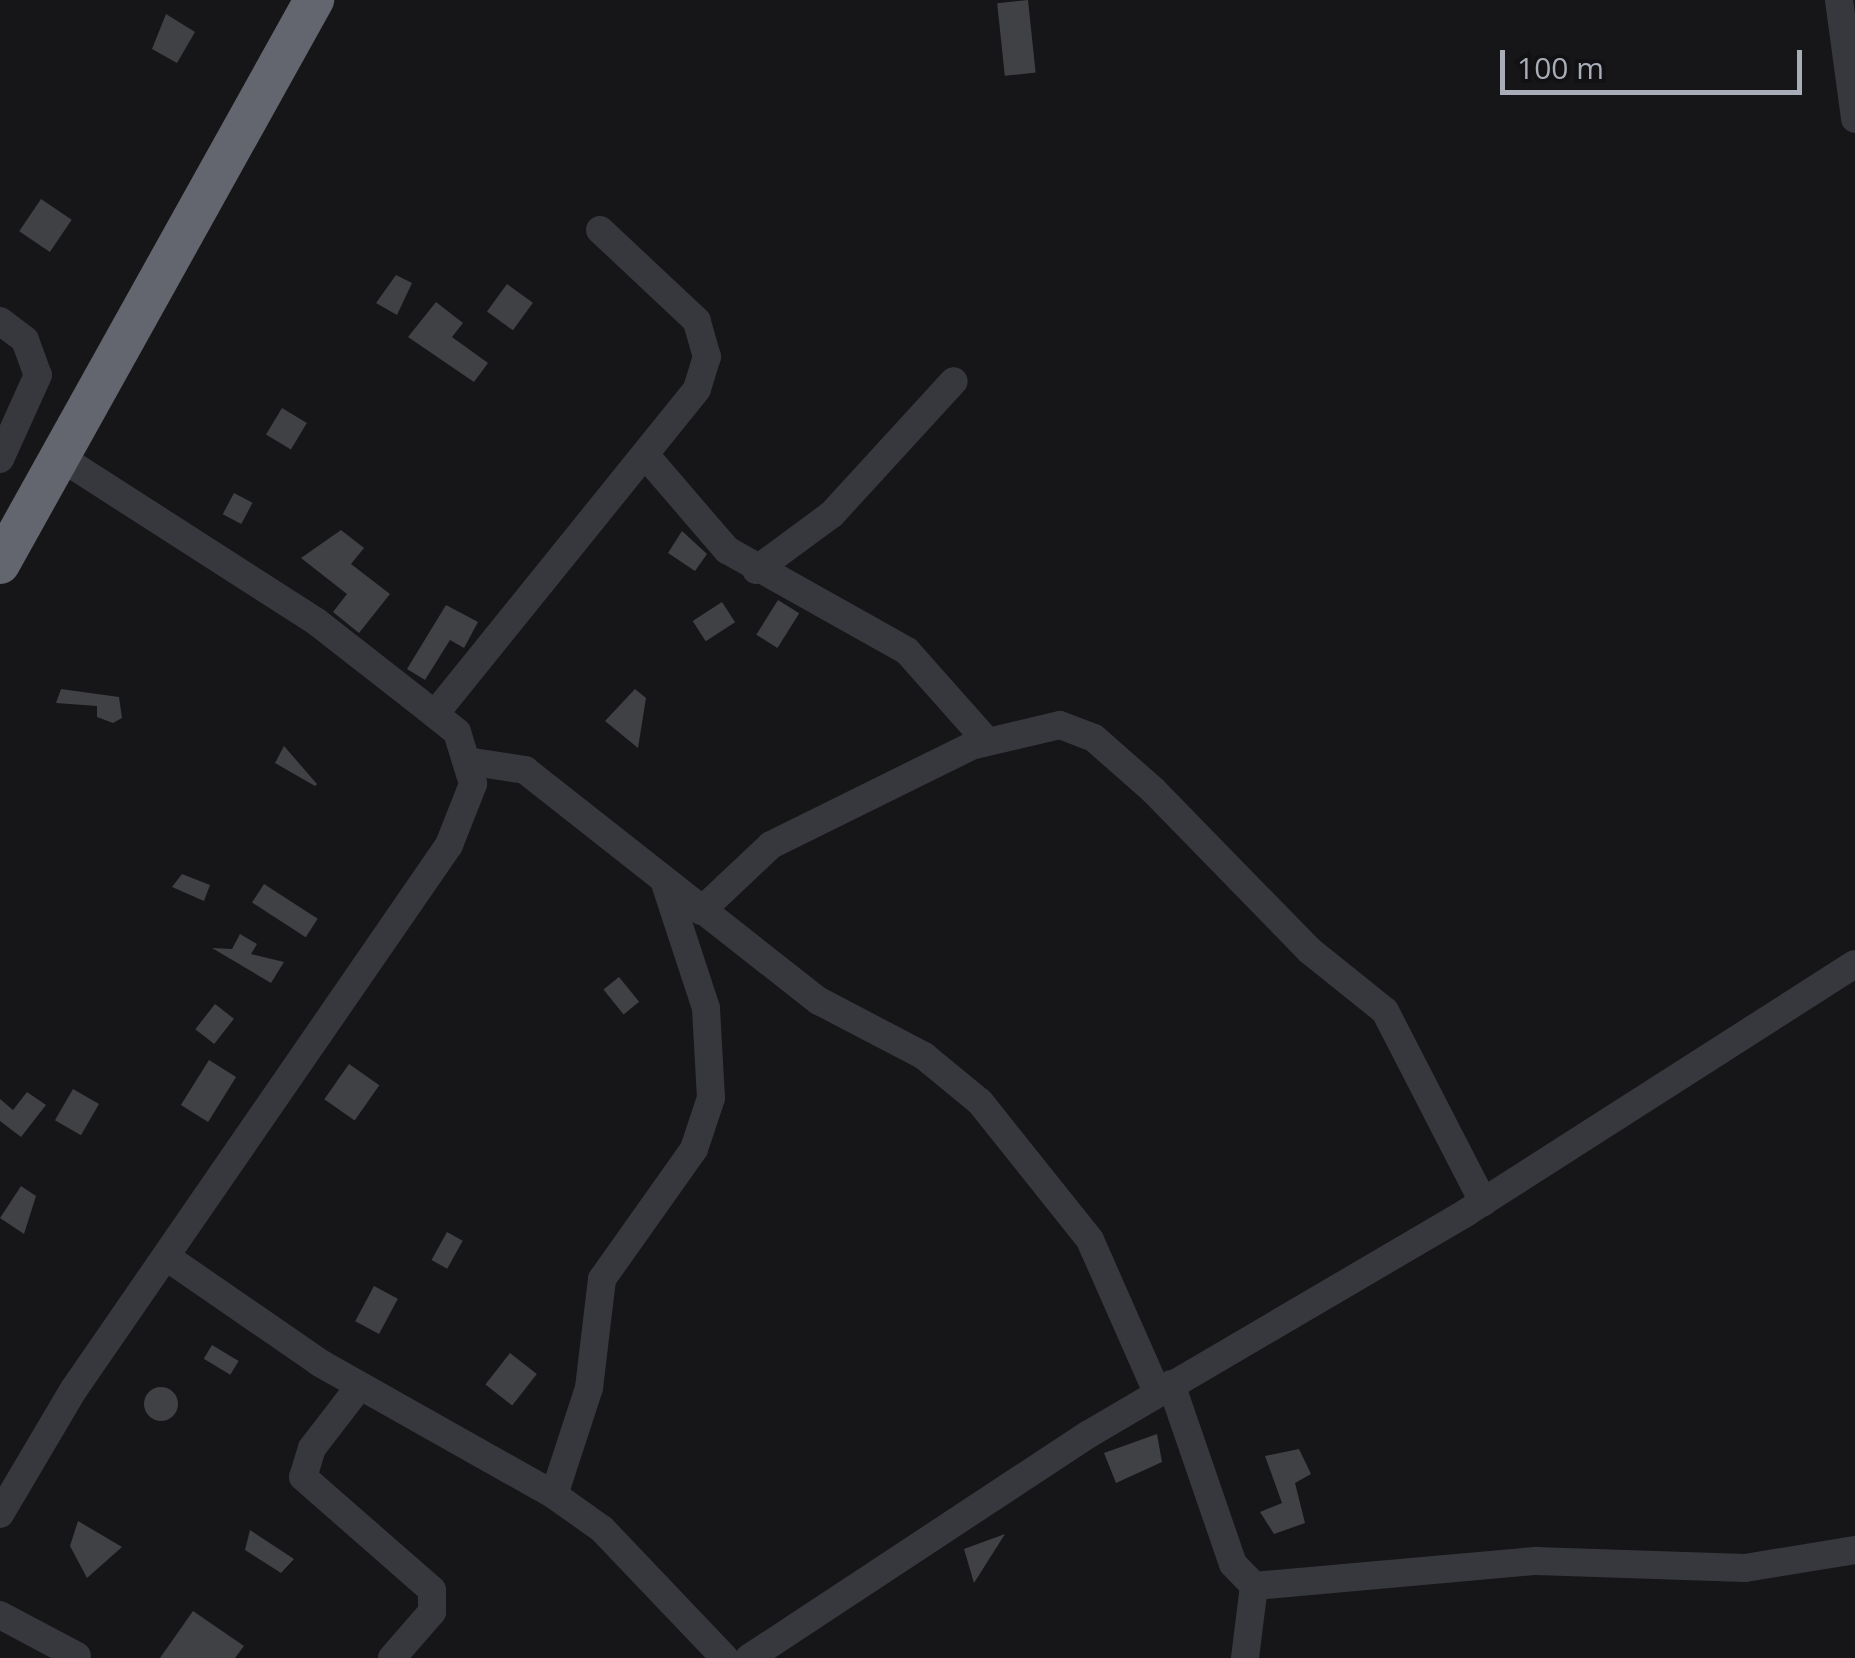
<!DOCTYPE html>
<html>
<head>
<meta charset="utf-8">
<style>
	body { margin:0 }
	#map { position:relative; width:1855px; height:1658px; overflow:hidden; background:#161618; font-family:"Open Sans",sans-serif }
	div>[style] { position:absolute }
	.building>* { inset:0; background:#404145; transform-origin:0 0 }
	.round { border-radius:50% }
	.minor>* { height:28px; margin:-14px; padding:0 14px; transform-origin:14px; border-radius:14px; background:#37383d }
	.highway>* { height:40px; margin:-20px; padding:0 20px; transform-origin:20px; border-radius:20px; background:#63666e }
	span { translate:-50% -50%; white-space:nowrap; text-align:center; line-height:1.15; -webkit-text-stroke:10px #111113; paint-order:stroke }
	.scale { position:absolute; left:1500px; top:50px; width:302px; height:45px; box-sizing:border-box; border:5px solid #a8adb8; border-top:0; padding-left:12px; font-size:30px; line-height:35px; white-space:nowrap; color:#a8adb8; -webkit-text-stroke:8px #111113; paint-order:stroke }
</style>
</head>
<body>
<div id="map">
	<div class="building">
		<div style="left:1028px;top:0;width:73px;height:31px;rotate:84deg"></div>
		<div style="clip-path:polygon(166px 14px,195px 32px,177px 63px,152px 49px)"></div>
		<div style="left:41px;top:199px;width:37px;height:39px;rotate:34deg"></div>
		<div style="clip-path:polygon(396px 275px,412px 283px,397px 315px,376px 303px)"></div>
		<div style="left:507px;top:284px;width:32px;height:34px;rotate:36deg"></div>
		<div style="clip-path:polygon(436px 302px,463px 323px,452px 337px,488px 363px,474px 382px,408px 337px)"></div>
		<div style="left:282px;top:408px;width:29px;height:31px;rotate:31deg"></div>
		<div style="left:234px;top:493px;width:21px;height:24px;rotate:28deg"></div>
		<div style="clip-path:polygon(341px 530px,364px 548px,351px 564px,390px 594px,359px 633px,333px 612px,347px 594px,301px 558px)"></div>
		<div style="clip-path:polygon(682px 531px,707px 554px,695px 571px,668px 553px)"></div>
		<div style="left:778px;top:600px;width:25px;height:41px;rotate:32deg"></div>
		<div style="left:722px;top:602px;width:24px;height:35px;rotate:57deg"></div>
		<div style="clip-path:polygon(446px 605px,478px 622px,464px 648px,450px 640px,425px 680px,407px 669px)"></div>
		<div style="clip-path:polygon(61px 689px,119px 697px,122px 718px,113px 723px,97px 717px,97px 706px,56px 703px)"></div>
		<div style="clip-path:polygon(635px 689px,646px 698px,638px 748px,605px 721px)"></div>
		<div style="clip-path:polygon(284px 746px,317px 784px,315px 786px,275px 763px)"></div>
		<div style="clip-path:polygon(182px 874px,210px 885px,204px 901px,172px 887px)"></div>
		<div style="left:264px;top:884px;width:64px;height:22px;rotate:33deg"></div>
		<div style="clip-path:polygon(240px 934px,257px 944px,251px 954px,284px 962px,271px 983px,212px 948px,232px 949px)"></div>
		<div style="left:619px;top:977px;width:32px;height:20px;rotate:51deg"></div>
		<div style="left:215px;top:1004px;width:24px;height:32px;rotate:38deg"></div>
		<div style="left:209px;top:1060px;width:32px;height:53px;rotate:32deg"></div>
		<div style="left:349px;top:1064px;width:37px;height:43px;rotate:35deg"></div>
		<div style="left:73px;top:1089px;width:30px;height:36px;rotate:30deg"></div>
		<div style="clip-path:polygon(27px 1092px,46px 1105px,21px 1137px,0 1121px,0 1099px,13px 1110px)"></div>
		<div style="clip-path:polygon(21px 1186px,36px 1196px,24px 1234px,0 1218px)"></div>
		<div style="left:447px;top:1232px;width:18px;height:32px;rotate:29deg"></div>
		<div style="left:374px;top:1286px;width:27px;height:40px;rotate:28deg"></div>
		<div style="left:212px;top:1345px;width:31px;height:16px;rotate:31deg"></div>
		<div style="left:510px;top:1353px;width:34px;height:40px;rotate:38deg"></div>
		<div class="round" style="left:144px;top:1387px;width:34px;height:34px"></div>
		<div style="clip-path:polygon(1157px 1434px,1162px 1462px,1116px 1483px,1104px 1453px)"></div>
		<div style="clip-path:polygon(1299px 1449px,1311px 1474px,1295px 1483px,1305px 1523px,1274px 1534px,1260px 1512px,1282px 1503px,1265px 1456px)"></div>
		<div style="clip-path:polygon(78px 1521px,122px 1547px,87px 1578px,70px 1546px)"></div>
		<div style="clip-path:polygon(250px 1530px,294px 1559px,281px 1573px,245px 1550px)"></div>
		<div style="clip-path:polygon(1005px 1534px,974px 1583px,964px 1549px)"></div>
		<div style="clip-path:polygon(193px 1611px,244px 1646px,235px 1658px,160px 1658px)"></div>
	</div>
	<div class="minor">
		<div style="left:1839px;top:0;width:120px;rotate:82.3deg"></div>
		<div style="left:0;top:321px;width:31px;rotate:37deg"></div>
		<div style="left:25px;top:340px;width:37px;rotate:70deg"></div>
		<div style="left:38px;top:375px;width:92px;rotate:114.3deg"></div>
		<div style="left:647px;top:457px;width:123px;rotate:49.3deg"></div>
		<div style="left:727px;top:550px;width:206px;rotate:29.3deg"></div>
		<div style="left:907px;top:651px;width:120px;rotate:48.4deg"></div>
		<div style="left:756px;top:570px;width:94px;rotate:-36.4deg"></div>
		<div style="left:832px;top:514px;width:180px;rotate:-47.5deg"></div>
		<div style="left:435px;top:714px;width:417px;rotate:-51.1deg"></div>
		<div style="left:697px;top:389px;width:34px;rotate:-73deg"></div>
		<div style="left:707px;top:357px;width:37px;rotate:-106deg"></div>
		<div style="left:697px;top:321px;width:133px;rotate:-136.8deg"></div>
		<div style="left:473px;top:762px;width:53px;rotate:8.7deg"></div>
		<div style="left:525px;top:770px;width:374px;rotate:38.2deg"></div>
		<div style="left:819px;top:1001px;width:119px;rotate:27.6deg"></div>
		<div style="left:924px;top:1056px;width:72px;rotate:39.4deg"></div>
		<div style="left:980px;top:1102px;width:176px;rotate:51.4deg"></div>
		<div style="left:1090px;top:1240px;width:166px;rotate:66.2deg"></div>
		<div style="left:701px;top:911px;width:96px;rotate:-43.3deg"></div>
		<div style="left:771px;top:845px;width:223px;rotate:-26.3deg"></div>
		<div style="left:971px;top:746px;width:91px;rotate:-13.3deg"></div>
		<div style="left:1060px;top:725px;width:36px;rotate:21deg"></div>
		<div style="left:1094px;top:738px;width:79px;rotate:41.4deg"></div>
		<div style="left:1153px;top:790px;width:223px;rotate:45.7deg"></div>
		<div style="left:1309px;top:950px;width:97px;rotate:38.8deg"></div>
		<div style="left:1385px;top:1011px;width:215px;rotate:62.8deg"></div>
		<div style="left:168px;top:1258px;width:185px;rotate:34.6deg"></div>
		<div style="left:320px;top:1363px;width:269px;rotate:29.4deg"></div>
		<div style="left:554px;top:1495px;width:59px;rotate:35.3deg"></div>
		<div style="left:602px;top:1529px;width:178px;rotate:46.4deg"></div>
		<div style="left:1171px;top:1384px;width:190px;rotate:71deg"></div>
		<div style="left:1233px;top:1564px;width:30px;rotate:46deg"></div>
		<div style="left:1254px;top:1586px;width:283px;rotate:-5.1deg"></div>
		<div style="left:1536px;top:1561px;width:209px;rotate:1.9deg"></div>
		<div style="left:1745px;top:1568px;width:111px;rotate:-9.3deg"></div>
		<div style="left:359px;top:1387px;width:77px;rotate:127.6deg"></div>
		<div style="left:312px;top:1448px;width:30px;rotate:107deg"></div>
		<div style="left:303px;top:1477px;width:171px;rotate:41.2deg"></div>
		<div style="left:432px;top:1590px;width:22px;rotate:90deg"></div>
		<div style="left:432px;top:1612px;width:61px;rotate:131deg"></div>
		<div style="left:554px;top:1495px;width:113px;rotate:-71.9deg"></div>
		<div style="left:589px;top:1388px;width:110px;rotate:-83.2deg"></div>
		<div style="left:602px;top:1279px;width:159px;rotate:-54.7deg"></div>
		<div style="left:694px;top:1149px;width:54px;rotate:-71.6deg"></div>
		<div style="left:711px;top:1098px;width:90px;rotate:-93.2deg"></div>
		<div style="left:706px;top:1008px;width:128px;rotate:-108.2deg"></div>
		<div style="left:0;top:1514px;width:145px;rotate:-59.4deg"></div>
		<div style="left:74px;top:1389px;width:661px;rotate:-55.42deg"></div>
		<div style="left:449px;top:845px;width:66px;rotate:-68.5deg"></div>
		<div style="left:473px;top:784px;width:54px;rotate:-107.1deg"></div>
		<div style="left:457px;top:732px;width:50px;rotate:-141.5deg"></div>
		<div style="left:418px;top:701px;width:128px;rotate:-142deg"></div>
		<div style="left:317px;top:622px;width:303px;rotate:-147.3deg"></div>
		<div style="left:0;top:1615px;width:87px;rotate:28deg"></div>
		<div style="left:749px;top:1658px;width:407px;rotate:-33.4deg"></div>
		<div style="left:1089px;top:1434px;width:438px;rotate:-30.4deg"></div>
		<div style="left:1467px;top:1212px;width:460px;rotate:-32.6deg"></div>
		<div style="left:1245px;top:1658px;width:73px;rotate:-82.9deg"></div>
	</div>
	<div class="highway">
		<div style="left:0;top:564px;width:646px;rotate:-60.89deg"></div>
	</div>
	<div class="scale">100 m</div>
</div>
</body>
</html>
